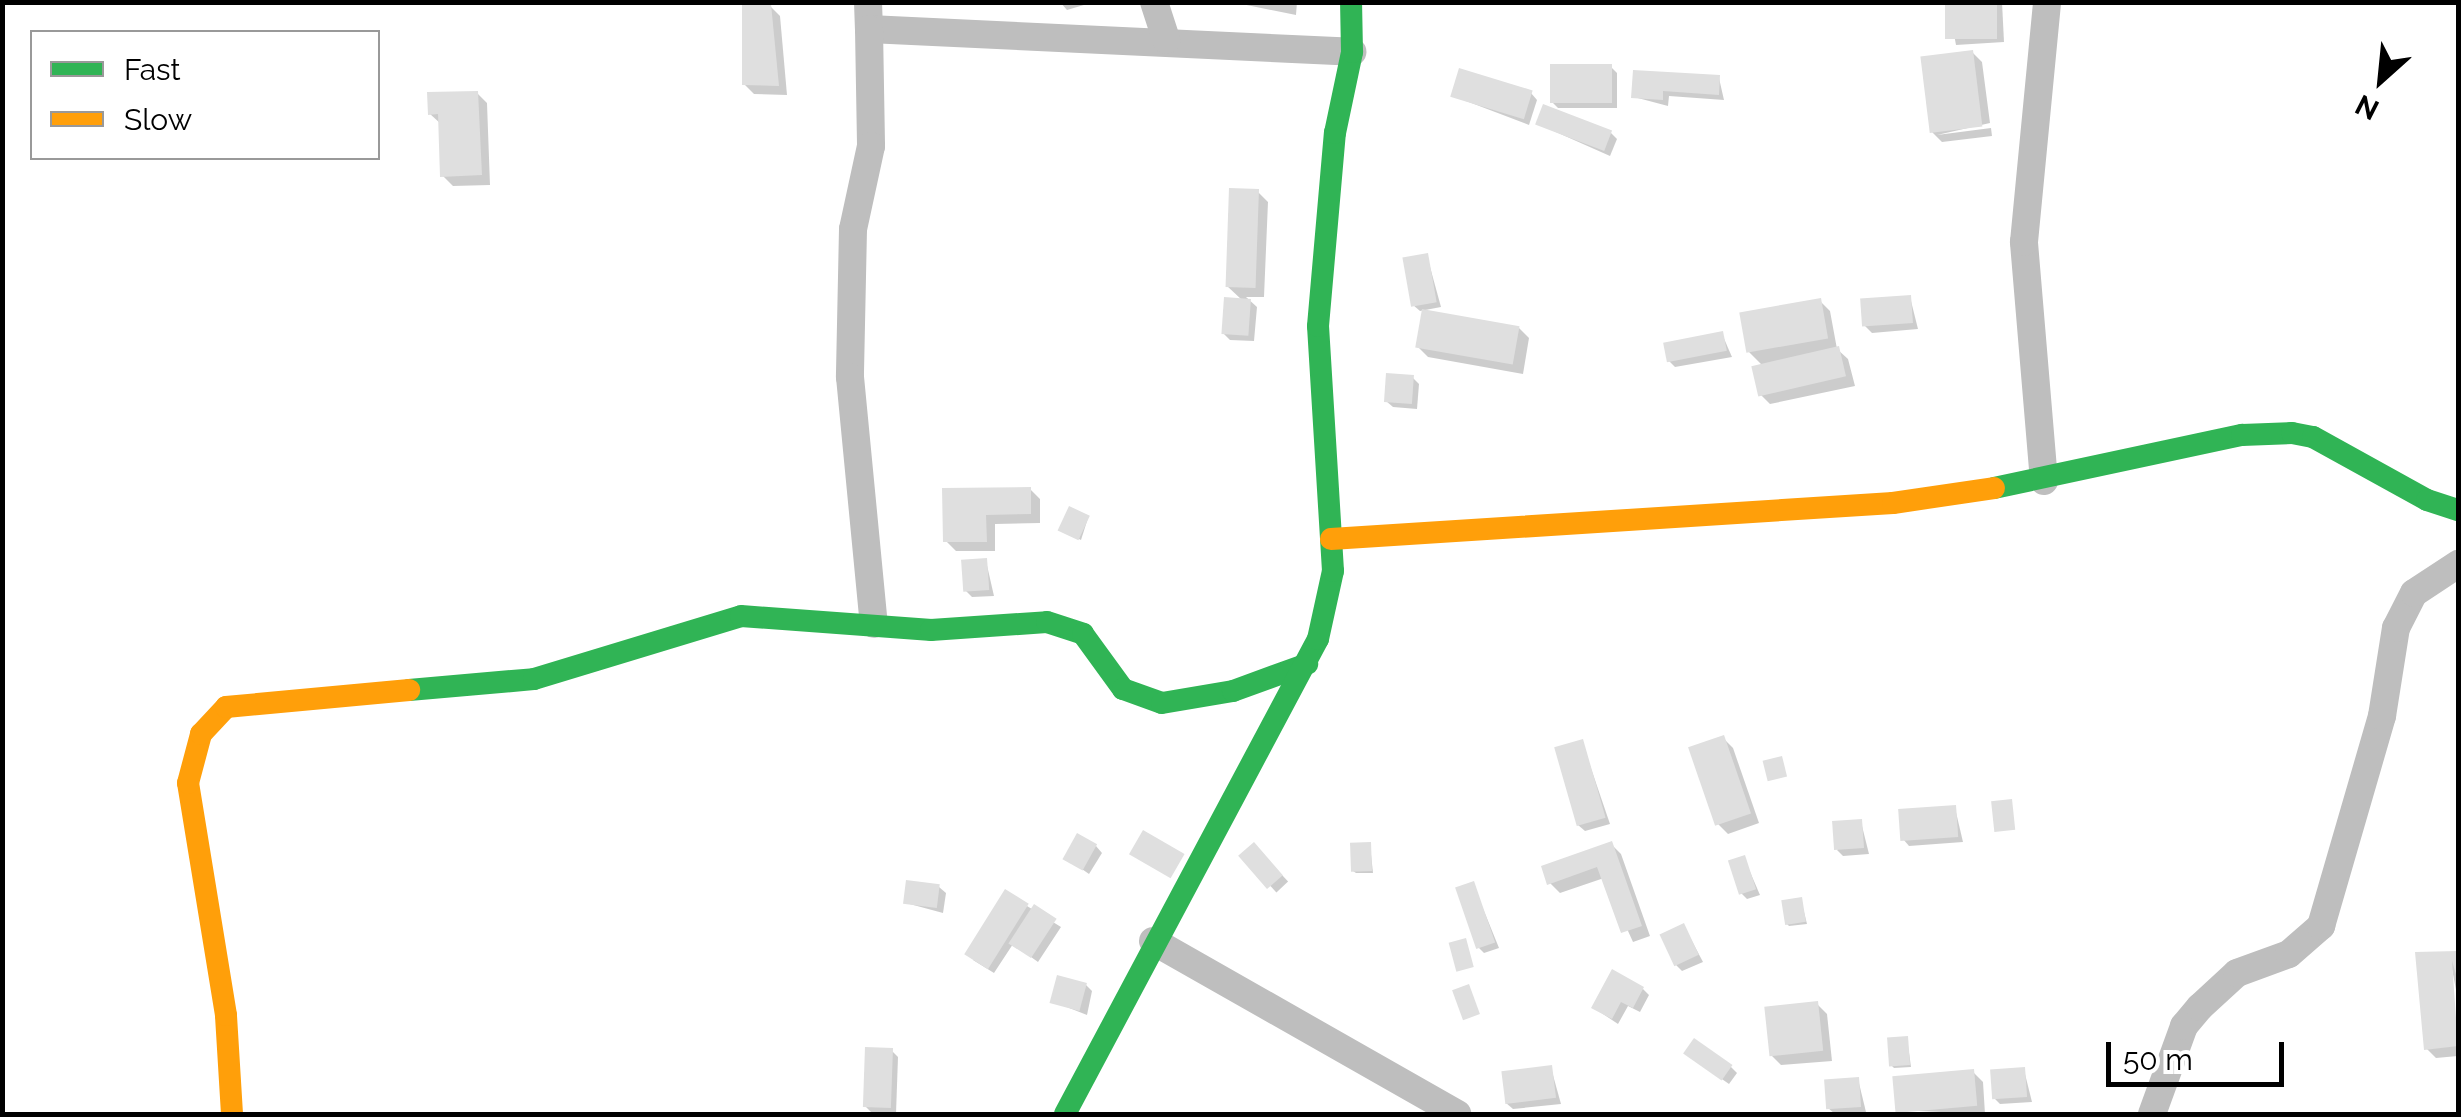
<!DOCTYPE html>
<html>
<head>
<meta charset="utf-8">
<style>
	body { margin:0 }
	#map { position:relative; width:2461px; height:1117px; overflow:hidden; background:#fff; font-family:Raleway,sans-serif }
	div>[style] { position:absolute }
	.shadow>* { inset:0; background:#0003; transform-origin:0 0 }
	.building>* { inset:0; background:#dfdfdf; transform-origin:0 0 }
	.street>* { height:28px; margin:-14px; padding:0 14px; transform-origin:14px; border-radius:14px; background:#bebebe }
	.fast>* { height:22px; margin:-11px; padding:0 11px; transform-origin:11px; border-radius:11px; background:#30b455 }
	.slow>* { height:22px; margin:-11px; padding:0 11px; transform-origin:11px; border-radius:11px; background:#ff9f0a }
	span { translate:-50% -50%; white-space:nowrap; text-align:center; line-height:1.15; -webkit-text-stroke:8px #fff; paint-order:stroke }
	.frame { position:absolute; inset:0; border:5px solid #000; pointer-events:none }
	.legend { position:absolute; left:30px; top:30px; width:350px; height:130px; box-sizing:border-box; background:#fff; border:2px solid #999; margin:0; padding:12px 18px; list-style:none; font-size:30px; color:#000 }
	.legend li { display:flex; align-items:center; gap:20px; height:50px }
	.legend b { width:50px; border:2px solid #999 }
	.north { position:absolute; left:2331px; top:30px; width:100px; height:100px; -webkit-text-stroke:8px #fff; paint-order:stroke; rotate:207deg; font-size:28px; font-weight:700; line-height:40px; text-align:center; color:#000 }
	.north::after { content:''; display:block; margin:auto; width:35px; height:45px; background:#000; clip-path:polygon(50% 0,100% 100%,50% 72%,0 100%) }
	.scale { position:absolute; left:2106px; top:1042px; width:178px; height:45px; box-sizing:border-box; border:5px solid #000; border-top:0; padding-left:12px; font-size:30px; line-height:35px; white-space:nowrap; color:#000; -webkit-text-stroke:8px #fff; paint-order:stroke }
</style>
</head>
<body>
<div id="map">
	<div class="shadow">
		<div style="clip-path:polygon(1060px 2px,1094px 2px,1067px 10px)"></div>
		<div style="clip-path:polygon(1232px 2px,1297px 2px,1296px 15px)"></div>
		<div style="clip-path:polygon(1948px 2px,2002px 2px,2004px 42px,1956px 45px)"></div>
		<div style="clip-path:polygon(770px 6px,780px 16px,787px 95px,754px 94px,744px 84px)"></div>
		<div style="clip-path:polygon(1972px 52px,1982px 62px,1990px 123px,1937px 135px,1991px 128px,1992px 136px,1942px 142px,1932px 132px)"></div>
		<div style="clip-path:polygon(1611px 67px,1617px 73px,1617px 108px,1558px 108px,1552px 102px)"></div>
		<div style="clip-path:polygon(1719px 78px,1724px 100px,1669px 96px,1668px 106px,1634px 97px)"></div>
		<div style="clip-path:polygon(477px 93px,487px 103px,490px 185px,453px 186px,443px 176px,441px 124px,430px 114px)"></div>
		<div style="clip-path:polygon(1531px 93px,1537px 100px,1529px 125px,1453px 96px)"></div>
		<div style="clip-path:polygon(1538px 124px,1611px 133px,1617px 139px,1610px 156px)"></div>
		<div style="clip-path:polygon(1258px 192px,1268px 202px,1264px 297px,1246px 297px,1257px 307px,1254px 341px,1230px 340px,1223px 333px,1242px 300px,1227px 286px)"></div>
		<div style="clip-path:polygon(1427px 256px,1441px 307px,1420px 311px,1413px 305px)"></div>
		<div style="clip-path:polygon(1910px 297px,1918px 329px,1872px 333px,1865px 326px)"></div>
		<div style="clip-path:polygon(1820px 301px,1830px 311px,1837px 349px,1848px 359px,1855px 386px,1770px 404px,1760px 394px,1762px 365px,1749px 352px)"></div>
		<div style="clip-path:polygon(1519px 328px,1529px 338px,1523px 374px,1428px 357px,1418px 347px)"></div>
		<div style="clip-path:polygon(1722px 334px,1732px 357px,1675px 367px,1669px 361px)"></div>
		<div style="clip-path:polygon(1413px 378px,1419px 384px,1417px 409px,1393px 407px,1386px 401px)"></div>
		<div style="clip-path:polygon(1030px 489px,1040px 499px,1040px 523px,995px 524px,995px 551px,956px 551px,946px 541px,945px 490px)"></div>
		<div style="clip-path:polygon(1088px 518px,1081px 540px,1063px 531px)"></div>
		<div style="clip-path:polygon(986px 561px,994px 596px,972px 597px,965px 590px)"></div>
		<div style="clip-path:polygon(1723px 738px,1733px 748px,1759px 823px,1728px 834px,1718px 824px)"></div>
		<div style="clip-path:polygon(1582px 742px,1610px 824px,1585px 831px,1578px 825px)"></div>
		<div style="clip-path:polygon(1955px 808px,1963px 842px,1909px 846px,1903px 839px)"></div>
		<div style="clip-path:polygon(1861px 822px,1869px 854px,1843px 856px,1837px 850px)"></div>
		<div style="clip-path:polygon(1611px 844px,1621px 854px,1650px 936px,1633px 942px,1604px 878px,1560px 893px,1550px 883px)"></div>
		<div style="left:1254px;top:845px;width:50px;height:16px;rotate:47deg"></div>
		<div style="clip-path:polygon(1370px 845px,1373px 873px,1356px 873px,1353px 871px)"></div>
		<div style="clip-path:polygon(1096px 846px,1102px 853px,1089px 874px,1066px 858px)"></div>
		<div style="clip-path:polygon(1744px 858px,1760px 895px,1747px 899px,1741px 893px)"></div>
		<div style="clip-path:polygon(1473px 884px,1499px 948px,1484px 953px,1478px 947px)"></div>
		<div style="clip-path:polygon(939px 887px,946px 893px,943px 913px,906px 903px)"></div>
		<div style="clip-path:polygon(1801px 900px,1807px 924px,1789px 926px,1787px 924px)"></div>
		<div style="clip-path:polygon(1027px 906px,1061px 927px,1038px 962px,1013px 944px,994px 973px,973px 960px)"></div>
		<div style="clip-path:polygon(1684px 926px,1703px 962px,1682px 971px,1676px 965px)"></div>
		<div style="clip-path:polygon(2458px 953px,2458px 1000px,2450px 959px,2458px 1056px,2436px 1058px,2426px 1048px,2417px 954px)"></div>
		<div style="clip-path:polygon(1086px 985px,1092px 991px,1087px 1015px,1054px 1002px)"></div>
		<div style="clip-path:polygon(1643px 989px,1649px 995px,1640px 1012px,1628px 1006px,1618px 1024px,1594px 1008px)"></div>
		<div style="clip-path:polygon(1817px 1004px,1827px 1014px,1832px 1061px,1781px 1065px,1771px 1055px)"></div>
		<div style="clip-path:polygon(1907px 1038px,1911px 1067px,1894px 1068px,1891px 1065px)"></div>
		<div style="clip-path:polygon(892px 1051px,898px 1057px,896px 1114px,871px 1112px,865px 1106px)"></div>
		<div style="clip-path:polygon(1693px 1059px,1731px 1067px,1737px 1073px,1729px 1084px)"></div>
		<div style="clip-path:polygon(1551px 1068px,1561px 1104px,1513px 1109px,1506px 1103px)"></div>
		<div style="clip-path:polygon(2024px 1070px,2032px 1102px,2000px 1104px,1994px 1098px)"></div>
		<div style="clip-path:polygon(1973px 1072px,1983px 1082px,1985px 1114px,1897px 1110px)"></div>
		<div style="clip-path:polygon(1858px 1079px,1866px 1112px,1835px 1114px,1828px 1108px)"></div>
	</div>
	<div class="building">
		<div style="left:1945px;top:2px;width:52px;height:37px"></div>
		<div style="clip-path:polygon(742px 3px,771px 4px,779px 86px,742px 85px)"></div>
		<div style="left:1973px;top:50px;width:77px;height:53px;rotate:83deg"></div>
		<div style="left:1550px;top:64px;width:62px;height:39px"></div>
		<div style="left:1459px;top:68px;width:77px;height:30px;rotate:17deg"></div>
		<div style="clip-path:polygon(1633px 70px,1720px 75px,1719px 95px,1663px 91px,1663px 100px,1631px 98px)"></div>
		<div style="clip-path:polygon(478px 91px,482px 175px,440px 177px,438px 114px,428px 115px,427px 92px)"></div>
		<div style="left:1543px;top:104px;width:74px;height:22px;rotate:21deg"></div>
		<div style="left:1229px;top:188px;width:30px;height:99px;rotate:2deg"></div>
		<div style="left:1428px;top:253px;width:50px;height:26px;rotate:80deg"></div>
		<div style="left:1911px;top:295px;width:28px;height:51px;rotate:86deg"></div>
		<div style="left:1224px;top:297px;width:27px;height:37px;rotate:4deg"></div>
		<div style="left:1821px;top:298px;width:41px;height:83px;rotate:80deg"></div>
		<div style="left:1422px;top:309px;width:99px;height:39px;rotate:10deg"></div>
		<div style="left:1723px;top:331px;width:20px;height:61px;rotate:79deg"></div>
		<div style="left:1839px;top:346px;width:31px;height:90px;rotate:77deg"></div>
		<div style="left:1386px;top:373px;width:28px;height:29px;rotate:4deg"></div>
		<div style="clip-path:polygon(1031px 487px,1031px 514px,986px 515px,987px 542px,943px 542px,942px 488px)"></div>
		<div style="left:1069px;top:506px;width:23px;height:27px;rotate:25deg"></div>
		<div style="left:987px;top:558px;width:32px;height:26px;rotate:86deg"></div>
		<div style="left:1724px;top:735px;width:83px;height:38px;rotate:71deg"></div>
		<div style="left:1583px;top:739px;width:82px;height:30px;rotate:74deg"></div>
		<div style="left:1782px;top:756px;width:21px;height:20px;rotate:76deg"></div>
		<div style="left:2012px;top:799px;width:31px;height:21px;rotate:84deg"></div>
		<div style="left:1956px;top:805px;width:32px;height:58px;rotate:86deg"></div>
		<div style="left:1862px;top:819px;width:29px;height:30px;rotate:86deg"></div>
		<div style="left:1143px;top:830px;width:48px;height:28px;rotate:30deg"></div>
		<div style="left:1077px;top:833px;width:23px;height:30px;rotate:29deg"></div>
		<div style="clip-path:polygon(1612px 841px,1642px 926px,1621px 933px,1597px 867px,1547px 885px,1541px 866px)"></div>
		<div style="left:1254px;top:842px;width:44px;height:21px;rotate:49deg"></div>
		<div style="left:1371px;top:842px;width:29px;height:21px;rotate:88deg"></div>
		<div style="left:1745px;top:855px;width:36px;height:18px;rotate:72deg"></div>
		<div style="left:906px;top:880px;width:34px;height:24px;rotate:7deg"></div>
		<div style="left:1474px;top:881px;width:65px;height:20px;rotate:71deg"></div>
		<div style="left:1005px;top:889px;width:28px;height:77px;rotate:32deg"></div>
		<div style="left:1802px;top:897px;width:25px;height:21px;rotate:81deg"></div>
		<div style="left:1034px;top:904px;width:27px;height:47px;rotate:33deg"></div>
		<div style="left:1684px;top:923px;width:35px;height:27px;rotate:65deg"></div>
		<div style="left:1466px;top:938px;width:30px;height:18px;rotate:75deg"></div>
		<div style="clip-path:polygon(2458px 951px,2458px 981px,2452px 961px,2458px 1046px,2424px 1050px,2415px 952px)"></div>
		<div style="clip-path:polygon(1612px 969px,1644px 987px,1633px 1008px,1621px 1002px,1612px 1019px,1591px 1008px)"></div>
		<div style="left:1057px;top:975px;width:31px;height:29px;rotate:15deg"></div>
		<div style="left:1469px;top:984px;width:32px;height:18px;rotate:70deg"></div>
		<div style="left:1818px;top:1001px;width:50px;height:54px;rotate:84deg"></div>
		<div style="left:1908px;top:1036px;width:29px;height:21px;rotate:86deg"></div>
		<div style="left:1694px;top:1038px;width:47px;height:19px;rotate:35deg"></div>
		<div style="left:865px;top:1047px;width:28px;height:60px;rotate:2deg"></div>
		<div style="left:1552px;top:1065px;width:33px;height:51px;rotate:83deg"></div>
		<div style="left:2025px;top:1067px;width:30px;height:35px;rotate:86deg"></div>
		<div style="left:1974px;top:1069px;width:37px;height:82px;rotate:85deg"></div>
		<div style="left:1859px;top:1077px;width:30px;height:35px;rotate:86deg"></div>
	</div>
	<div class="street">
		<div style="left:868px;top:2px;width:27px;rotate:88deg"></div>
		<div style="left:869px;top:29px;width:484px;rotate:2.7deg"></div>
		<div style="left:1154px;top:2px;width:40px;rotate:72deg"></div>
		<div style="left:869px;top:29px;width:117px;rotate:89deg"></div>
		<div style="left:871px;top:146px;width:85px;rotate:102.2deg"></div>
		<div style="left:853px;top:229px;width:148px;rotate:91.2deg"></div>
		<div style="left:850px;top:377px;width:248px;rotate:84.5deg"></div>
		<div style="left:2044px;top:481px;width:240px;rotate:-94.8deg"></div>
		<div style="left:2024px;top:242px;width:241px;rotate:-84.5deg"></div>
		<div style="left:1153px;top:941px;width:350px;rotate:29.6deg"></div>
		<div style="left:2152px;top:1114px;width:94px;rotate:-70deg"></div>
		<div style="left:2184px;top:1026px;width:25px;rotate:-50deg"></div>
		<div style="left:2200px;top:1007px;width:50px;rotate:-42.6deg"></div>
		<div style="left:2237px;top:973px;width:55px;rotate:-20.1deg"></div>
		<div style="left:2289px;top:954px;width:43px;rotate:-41.2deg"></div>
		<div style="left:2321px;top:926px;width:219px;rotate:-73.8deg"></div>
		<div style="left:2382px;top:716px;width:89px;rotate:-81deg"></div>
		<div style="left:2396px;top:628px;width:39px;rotate:-63deg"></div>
		<div style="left:2414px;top:593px;width:53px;rotate:-33.4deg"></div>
	</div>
	<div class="fast">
		<div style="left:1994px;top:488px;width:254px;rotate:-12.1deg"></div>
		<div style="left:2242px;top:435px;width:50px;rotate:-2.3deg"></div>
		<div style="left:2292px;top:433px;width:21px;rotate:11deg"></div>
		<div style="left:2313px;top:437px;width:130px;rotate:28.9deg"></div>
		<div style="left:2427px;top:500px;width:33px;rotate:18deg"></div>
		<div style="left:409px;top:690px;width:125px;rotate:-5deg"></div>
		<div style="left:534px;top:679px;width:216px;rotate:-16.9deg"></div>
		<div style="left:741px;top:616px;width:191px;rotate:4.2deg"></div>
		<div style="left:931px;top:630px;width:116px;rotate:-3.9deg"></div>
		<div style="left:1047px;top:622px;width:38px;rotate:18deg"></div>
		<div style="left:1083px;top:634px;width:68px;rotate:54deg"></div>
		<div style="left:1123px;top:689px;width:41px;rotate:19.7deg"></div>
		<div style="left:1162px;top:703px;width:72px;rotate:-9.6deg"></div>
		<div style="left:1233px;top:691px;width:79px;rotate:-20deg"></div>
		<div style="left:1065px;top:1114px;width:538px;rotate:-61.96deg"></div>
		<div style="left:1318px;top:639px;width:70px;rotate:-77.6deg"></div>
		<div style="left:1333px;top:571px;width:245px;rotate:-93.5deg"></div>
		<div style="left:1318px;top:326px;width:194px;rotate:-85deg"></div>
		<div style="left:1335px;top:133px;width:83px;rotate:-78.1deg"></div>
		<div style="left:1352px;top:52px;width:50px;rotate:-91.1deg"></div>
	</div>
	<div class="slow">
		<div style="left:1331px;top:539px;width:563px;rotate:-3.67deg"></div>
		<div style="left:1893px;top:503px;width:102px;rotate:-8.4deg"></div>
		<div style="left:232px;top:1114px;width:99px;rotate:-93.5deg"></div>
		<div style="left:226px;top:1015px;width:235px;rotate:-99.3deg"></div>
		<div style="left:188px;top:783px;width:51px;rotate:-75.1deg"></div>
		<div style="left:201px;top:734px;width:37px;rotate:-47deg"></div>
		<div style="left:226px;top:707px;width:184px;rotate:-5.3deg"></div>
	</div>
	<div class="frame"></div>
	<ul class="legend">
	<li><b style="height:12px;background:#30b455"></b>Fast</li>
	<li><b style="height:12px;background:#ff9f0a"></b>Slow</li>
	</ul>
	<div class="north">N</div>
	<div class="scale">50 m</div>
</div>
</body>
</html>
